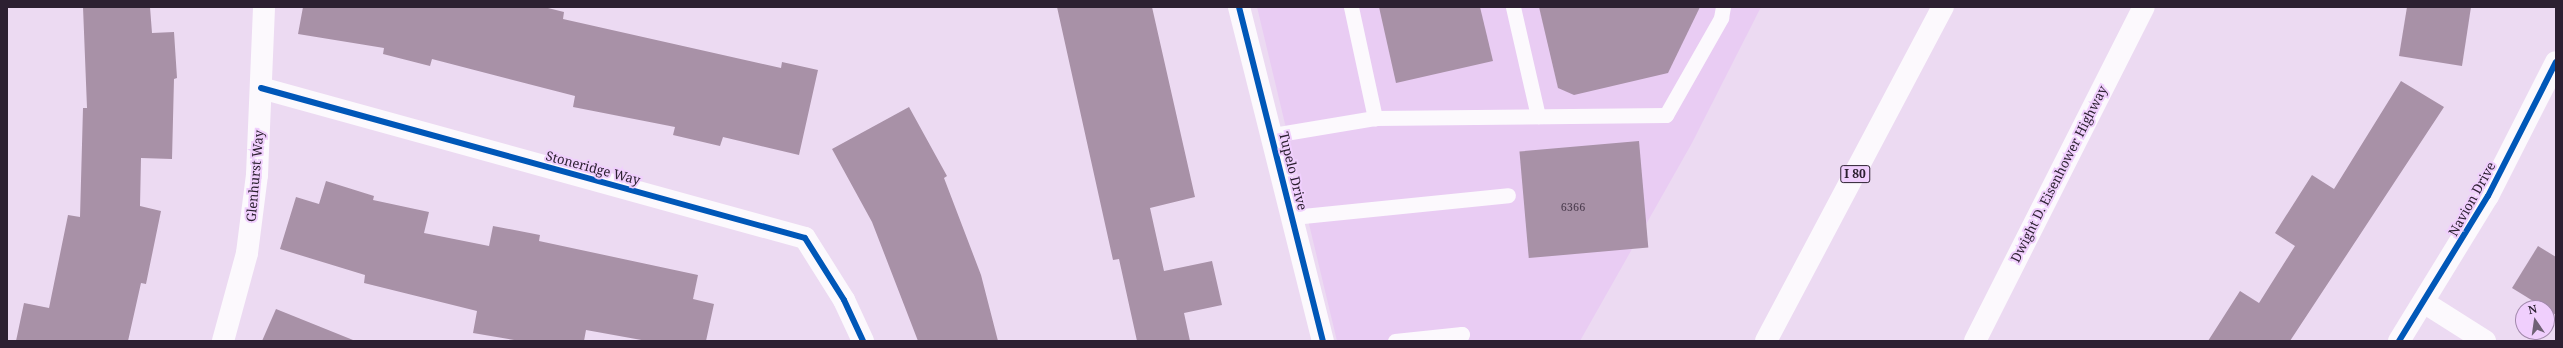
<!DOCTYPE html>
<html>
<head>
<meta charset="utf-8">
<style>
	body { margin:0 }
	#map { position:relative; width:2563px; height:348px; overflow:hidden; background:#ecdaf2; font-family:"Noto Serif",serif }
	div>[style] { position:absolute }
	.built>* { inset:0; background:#e9ccf3 }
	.building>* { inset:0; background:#a891a7; transform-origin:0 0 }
	.lane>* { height:15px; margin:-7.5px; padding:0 7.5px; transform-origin:7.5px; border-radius:7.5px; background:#fcf9fd }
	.street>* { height:22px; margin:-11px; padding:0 11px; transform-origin:11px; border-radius:11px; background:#fcf9fd }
	.secondary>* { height:22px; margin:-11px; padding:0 11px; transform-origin:11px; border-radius:11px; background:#fcf9fd }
	.highway>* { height:22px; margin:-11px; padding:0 11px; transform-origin:11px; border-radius:11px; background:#fcf9fd }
	.cycleway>* { height:6px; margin:-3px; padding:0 3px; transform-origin:3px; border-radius:3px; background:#0057b8 }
	span { translate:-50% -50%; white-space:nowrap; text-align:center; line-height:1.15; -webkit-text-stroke:4px #f0cffd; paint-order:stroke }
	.number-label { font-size:11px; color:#4b3c4e }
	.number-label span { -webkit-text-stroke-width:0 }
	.shield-label span { padding:1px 3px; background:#f0cffd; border:1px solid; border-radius:3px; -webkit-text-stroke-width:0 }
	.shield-label { font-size:12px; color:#2c2031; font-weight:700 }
	.street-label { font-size:13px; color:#2c2031 }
	.frame { position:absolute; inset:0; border:8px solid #2c2031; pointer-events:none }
	.north { position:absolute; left:2515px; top:300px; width:40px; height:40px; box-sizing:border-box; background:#f0cffd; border:1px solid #a289ab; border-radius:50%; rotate:347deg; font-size:11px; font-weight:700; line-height:16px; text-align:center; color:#2c2031 }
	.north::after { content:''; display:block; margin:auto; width:14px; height:18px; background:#6f6175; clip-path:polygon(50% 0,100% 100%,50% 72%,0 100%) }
</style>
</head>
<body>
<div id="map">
	<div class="built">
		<div style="clip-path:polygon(1257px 7px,1761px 7px,1692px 143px,1580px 341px,1337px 341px)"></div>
	</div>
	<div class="building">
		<div style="clip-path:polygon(83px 7px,150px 7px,152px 33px,174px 32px,177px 78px,174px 79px,172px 159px,141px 158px,140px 206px,161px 211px,146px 284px,141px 283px,128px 341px,16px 341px,24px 303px,49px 308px,68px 215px,80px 217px,83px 108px,87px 108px)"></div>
		<div style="clip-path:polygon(303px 7px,544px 7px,564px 12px,563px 19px,781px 68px,782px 62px,818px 70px,799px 155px,723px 137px,720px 146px,673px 135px,675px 127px,573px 107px,575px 96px,432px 59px,430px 66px,383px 54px,384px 48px,298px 34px)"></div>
		<div style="clip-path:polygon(1057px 7px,1152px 7px,1195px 197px,1150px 208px,1164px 271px,1212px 261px,1222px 305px,1184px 313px,1190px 341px,1137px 341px,1119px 259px,1113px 260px)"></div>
		<div style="clip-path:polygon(1379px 7px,1480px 7px,1493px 61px,1396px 83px)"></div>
		<div style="clip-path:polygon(1539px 7px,1700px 7px,1668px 73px,1574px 95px,1558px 88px)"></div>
		<div style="clip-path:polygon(2407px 7px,2471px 7px,2462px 66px,2399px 56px)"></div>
		<div style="clip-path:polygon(2401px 81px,2444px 107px,2290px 341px,2208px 341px,2240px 291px,2259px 303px,2295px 246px,2275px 233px,2312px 175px,2334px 189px)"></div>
		<div style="clip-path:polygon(909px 107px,947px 176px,944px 178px,981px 275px,998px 341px,918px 341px,872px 222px,832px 149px)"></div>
		<div style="left:1639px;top:141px;width:107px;height:120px;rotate:85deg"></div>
		<div style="clip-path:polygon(326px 181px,374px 196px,373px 200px,429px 212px,424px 233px,489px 246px,493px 226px,540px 235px,539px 241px,698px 275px,693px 299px,714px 304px,706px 341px,647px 341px,586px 330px,584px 341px,520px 341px,473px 333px,477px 311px,364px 283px,365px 275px,280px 249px,296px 197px,319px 204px)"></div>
		<div style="clip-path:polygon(2538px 246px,2556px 257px,2556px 315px,2512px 288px)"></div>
		<div style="clip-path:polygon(276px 309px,353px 340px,352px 341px,262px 341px)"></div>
	</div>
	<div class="lane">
		<div style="left:1351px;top:7px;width:114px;rotate:77.8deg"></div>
		<div style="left:1513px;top:7px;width:112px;rotate:77.1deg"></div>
		<div style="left:1273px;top:135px;width:103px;rotate:-9.5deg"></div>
		<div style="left:1375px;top:118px;width:291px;rotate:-0.6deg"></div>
		<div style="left:1666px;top:115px;width:112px;rotate:-60.4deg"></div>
		<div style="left:1721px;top:18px;width:11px;rotate:-80deg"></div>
		<div style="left:1293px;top:217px;width:216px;rotate:-5.8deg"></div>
		<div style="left:1395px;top:341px;width:67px;rotate:-6deg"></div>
		<div style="left:1462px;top:334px;width:8px;rotate:113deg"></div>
	</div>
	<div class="street">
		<div style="left:261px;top:88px;width:564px;rotate:15.42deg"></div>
		<div style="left:805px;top:238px;width:73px;rotate:57.8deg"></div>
		<div style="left:844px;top:300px;width:45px;rotate:65.1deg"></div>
		<div style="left:2425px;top:303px;width:71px;rotate:32.3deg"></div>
		<div style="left:223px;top:341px;width:91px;rotate:-74.7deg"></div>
		<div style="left:247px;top:253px;width:79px;rotate:-82.7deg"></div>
		<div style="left:257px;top:175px;width:168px;rotate:-87.6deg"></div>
		<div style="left:2399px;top:341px;width:170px;rotate:-58.5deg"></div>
		<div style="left:2488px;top:196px;width:150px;rotate:-63.1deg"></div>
	</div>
	<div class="secondary">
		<div style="left:1239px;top:7px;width:344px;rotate:75.9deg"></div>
	</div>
	<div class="highway">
		<div style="left:1766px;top:341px;width:378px;rotate:-62.1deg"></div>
		<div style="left:1975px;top:341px;width:374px;rotate:-63.2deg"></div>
	</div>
	<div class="cycleway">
		<div style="left:1239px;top:7px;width:344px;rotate:75.9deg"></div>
		<div style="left:261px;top:88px;width:564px;rotate:15.42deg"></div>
		<div style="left:805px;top:238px;width:73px;rotate:57.8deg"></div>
		<div style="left:844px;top:300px;width:45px;rotate:65.1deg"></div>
		<div style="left:2399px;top:341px;width:170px;rotate:-58.5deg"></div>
		<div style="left:2488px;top:196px;width:150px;rotate:-63.1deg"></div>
	</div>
	<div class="number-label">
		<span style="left:1573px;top:207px">6366</span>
	</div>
	<div class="shield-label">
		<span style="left:1855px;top:174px">I 80</span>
	</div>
	<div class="street-label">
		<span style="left:593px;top:168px;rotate:15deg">Stoneridge Way</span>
		<span style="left:1293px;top:171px;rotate:76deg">Tupelo Drive</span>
		<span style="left:2059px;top:174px;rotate:-63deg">Dwight D. Eisenhower Highway</span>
		<span style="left:255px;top:176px;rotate:-85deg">Glenhurst Way</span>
		<span style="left:2472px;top:199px;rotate:-61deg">Navion Drive</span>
	</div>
	<div class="frame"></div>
	<div class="north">N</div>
</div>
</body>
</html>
